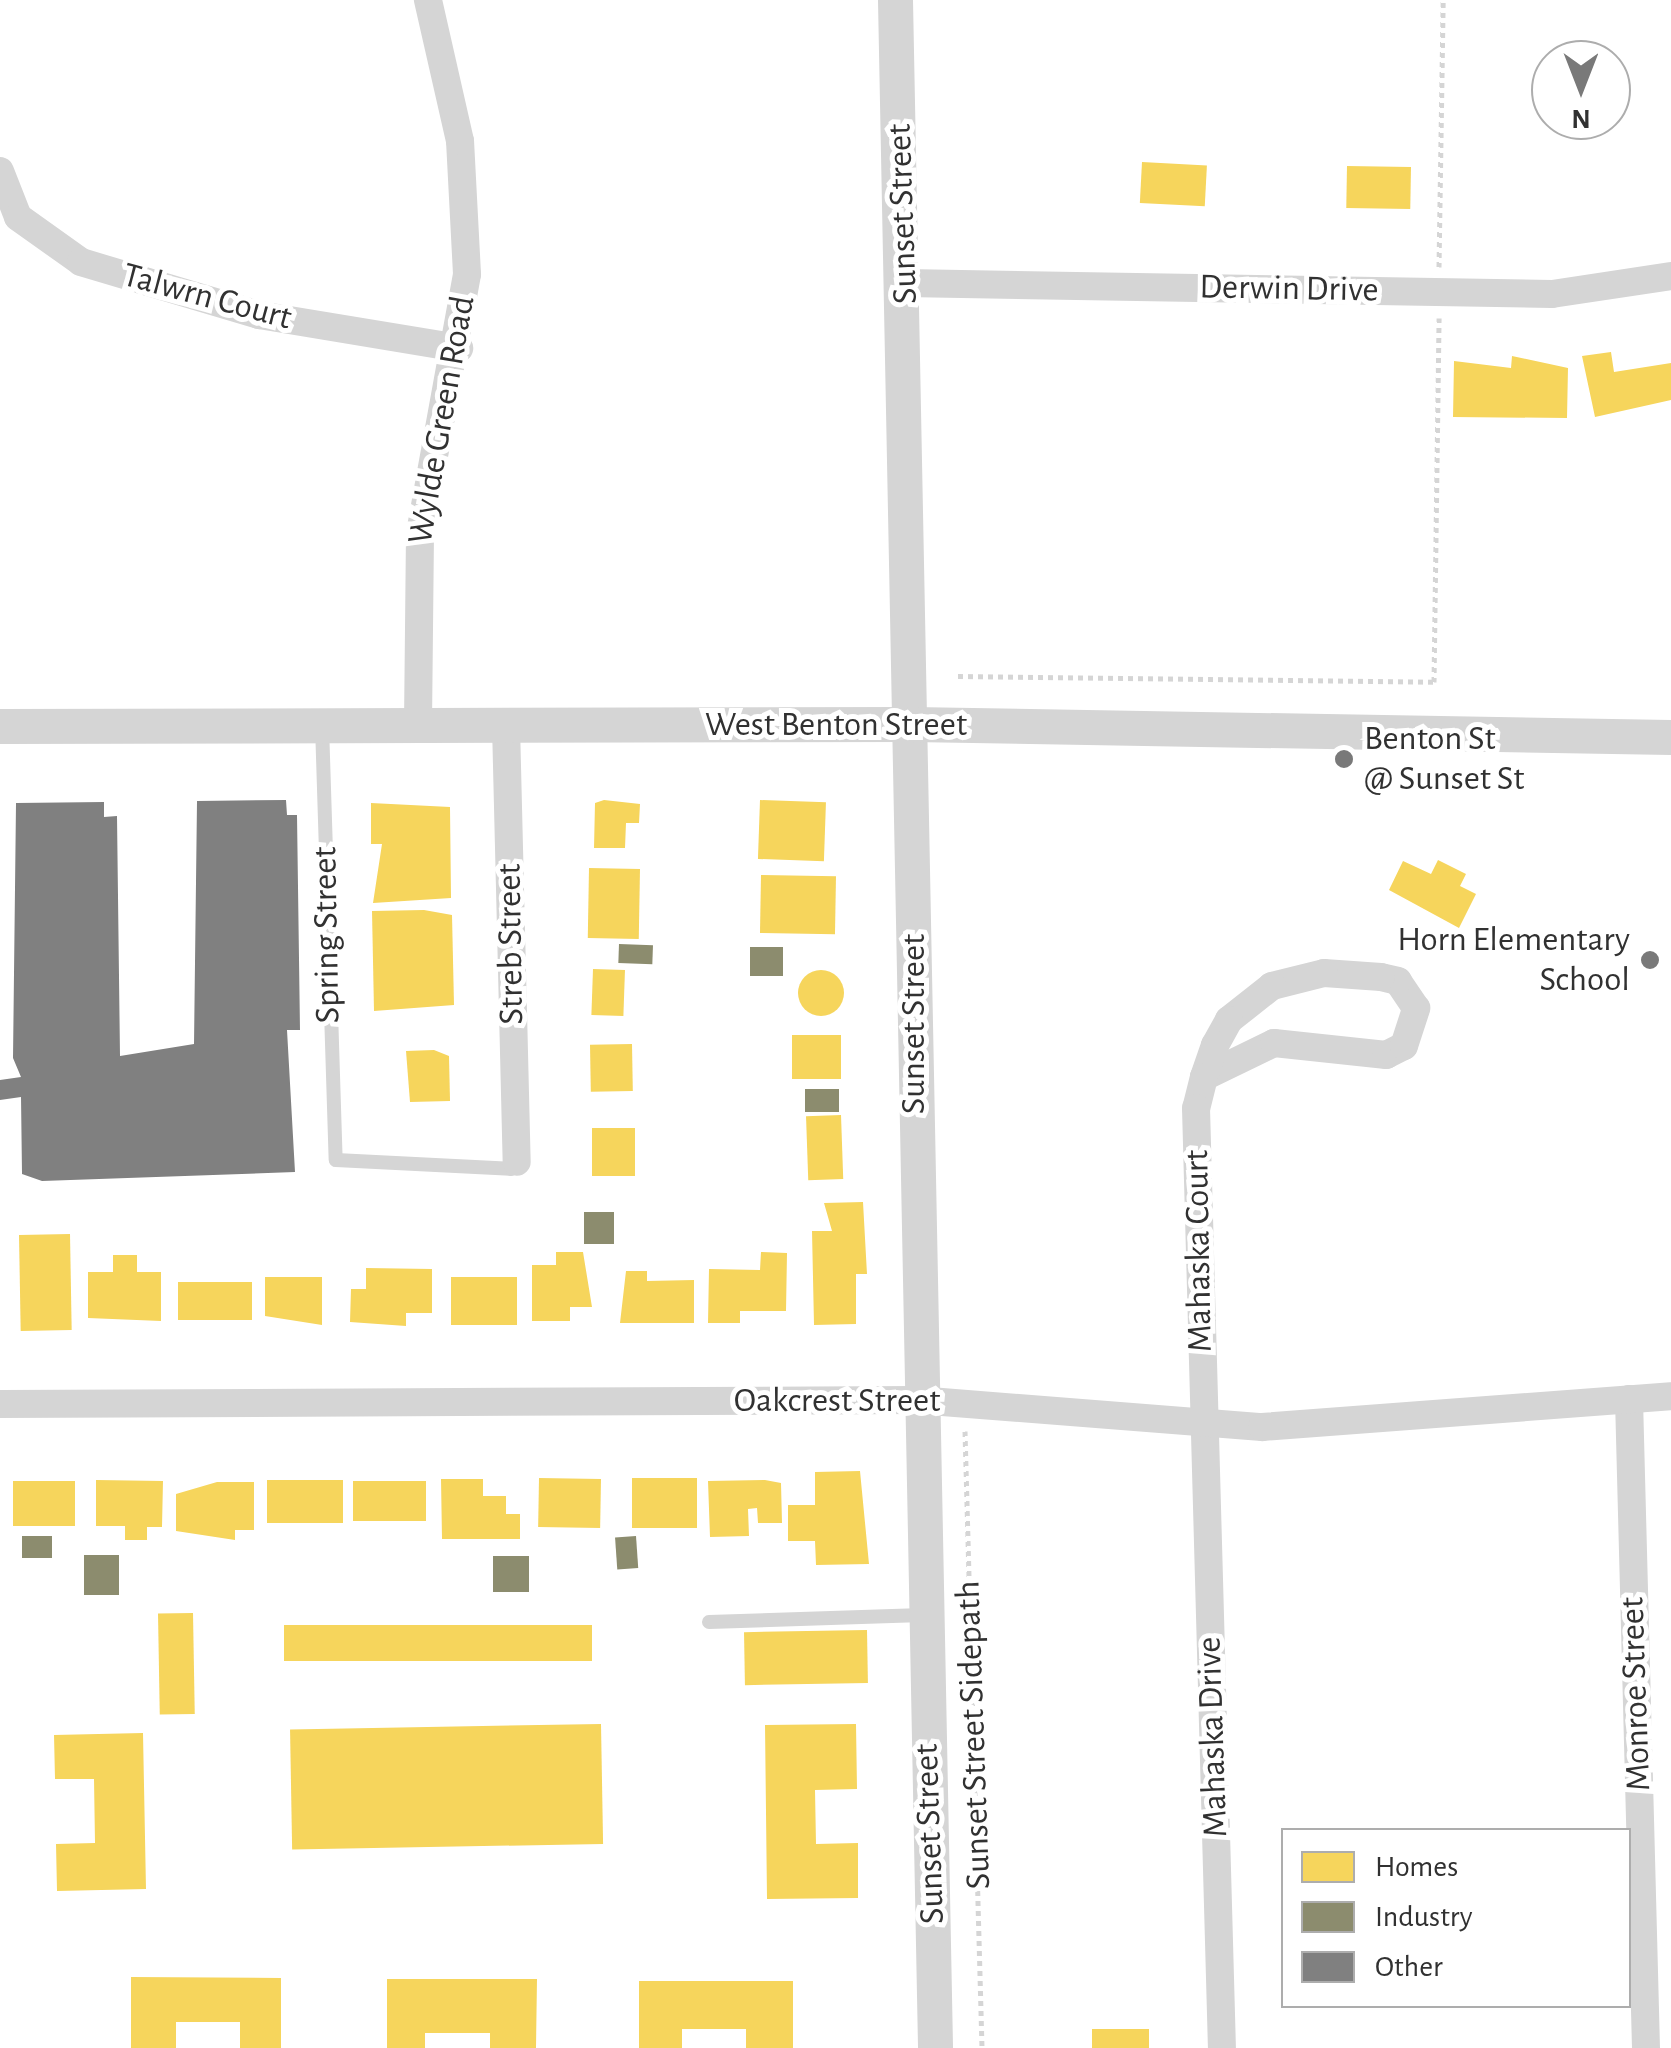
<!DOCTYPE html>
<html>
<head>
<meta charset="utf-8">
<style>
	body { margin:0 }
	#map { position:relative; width:1671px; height:2048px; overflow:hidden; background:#fff; font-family:"Alegreya Sans",sans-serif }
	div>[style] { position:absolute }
	.homes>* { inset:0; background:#f6d55c; transform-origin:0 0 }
	.round { border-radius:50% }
	.industry>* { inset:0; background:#8c8c6e; transform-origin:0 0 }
	.building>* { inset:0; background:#808080 }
	.path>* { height:5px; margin-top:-2.5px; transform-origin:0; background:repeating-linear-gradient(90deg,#d5d5d5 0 5px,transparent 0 10px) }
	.service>* { height:14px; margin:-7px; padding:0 7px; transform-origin:7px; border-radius:7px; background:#d5d5d5 }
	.minor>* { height:28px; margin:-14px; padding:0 14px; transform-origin:14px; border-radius:14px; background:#d5d5d5 }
	.tertiary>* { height:35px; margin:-17.5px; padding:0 17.5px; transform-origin:17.5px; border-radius:17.5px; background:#d5d5d5 }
	.dots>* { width:28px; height:28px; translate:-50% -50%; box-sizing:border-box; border:5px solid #fff; border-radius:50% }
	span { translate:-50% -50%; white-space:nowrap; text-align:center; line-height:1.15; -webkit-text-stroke:10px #fff; paint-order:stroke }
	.street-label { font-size:35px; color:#313131 }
	.poi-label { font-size:35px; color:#313131 }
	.left { translate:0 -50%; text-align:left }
	.right { translate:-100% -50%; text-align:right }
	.legend { position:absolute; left:1281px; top:1828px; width:350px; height:180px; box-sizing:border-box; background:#fff; border:2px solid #adadad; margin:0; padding:12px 18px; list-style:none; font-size:30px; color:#313131 }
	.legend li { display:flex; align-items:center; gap:20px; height:50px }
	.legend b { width:50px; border:2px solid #adadad }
	.north { position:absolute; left:1531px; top:40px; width:100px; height:100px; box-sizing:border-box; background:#fff; border:2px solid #adadad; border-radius:50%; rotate:180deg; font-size:28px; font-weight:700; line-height:40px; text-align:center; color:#313131 }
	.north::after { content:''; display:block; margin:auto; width:35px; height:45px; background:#797979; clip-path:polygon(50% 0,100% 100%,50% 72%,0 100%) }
</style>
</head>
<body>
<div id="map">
	<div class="homes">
		<div style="left:1142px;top:162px;width:65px;height:41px;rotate:3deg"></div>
		<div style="left:1347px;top:166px;width:64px;height:42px;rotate:1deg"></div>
		<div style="clip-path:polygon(1611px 352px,1614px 372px,1671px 363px,1671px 400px,1595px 417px,1582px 356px)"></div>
		<div style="clip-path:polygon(1512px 356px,1568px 368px,1567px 418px,1453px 417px,1454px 361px,1511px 368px)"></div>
		<div style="clip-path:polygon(604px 800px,640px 804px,639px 823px,626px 823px,625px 848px,594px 848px,595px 803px)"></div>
		<div style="left:760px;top:800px;width:66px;height:59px;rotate:2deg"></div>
		<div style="clip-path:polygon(371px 803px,450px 807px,451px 898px,373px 903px,382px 844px,371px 844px)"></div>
		<div style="clip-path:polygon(1438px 860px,1466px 874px,1460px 886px,1476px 894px,1459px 928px,1389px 890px,1403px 861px,1431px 874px)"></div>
		<div style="left:589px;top:868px;width:51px;height:70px;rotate:1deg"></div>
		<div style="left:761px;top:875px;width:75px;height:58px;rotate:1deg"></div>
		<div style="clip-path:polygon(424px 910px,452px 915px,454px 1005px,374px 1011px,372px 911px)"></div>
		<div style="left:593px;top:969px;width:32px;height:46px;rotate:2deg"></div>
		<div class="round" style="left:798px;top:970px;width:46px;height:46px"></div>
		<div style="left:792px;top:1035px;width:49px;height:44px"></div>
		<div style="left:632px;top:1044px;width:47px;height:42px;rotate:89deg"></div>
		<div style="clip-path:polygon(434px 1050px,449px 1056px,450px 1101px,410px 1102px,406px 1051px)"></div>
		<div style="left:841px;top:1115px;width:64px;height:35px;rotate:88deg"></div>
		<div style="left:635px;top:1128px;width:48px;height:43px;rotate:90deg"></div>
		<div style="clip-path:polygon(863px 1202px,867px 1274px,856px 1274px,856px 1324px,814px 1325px,812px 1231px,832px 1231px,824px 1203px)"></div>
		<div style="left:70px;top:1234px;width:96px;height:51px;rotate:89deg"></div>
		<div style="clip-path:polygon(556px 1252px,583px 1252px,592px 1307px,570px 1307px,570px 1321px,532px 1321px,532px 1265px,556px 1265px)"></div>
		<div style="clip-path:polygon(761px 1252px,787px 1253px,786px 1311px,740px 1311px,740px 1323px,708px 1323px,709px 1269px,760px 1270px)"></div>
		<div style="clip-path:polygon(113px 1255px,137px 1255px,137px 1272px,161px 1272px,161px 1321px,88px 1318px,88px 1272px,113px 1272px)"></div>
		<div style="clip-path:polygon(366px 1268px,432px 1269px,432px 1313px,406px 1313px,406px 1326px,350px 1322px,351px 1289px,366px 1289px)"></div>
		<div style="clip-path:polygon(626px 1271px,647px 1271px,647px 1281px,694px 1280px,694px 1323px,620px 1323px)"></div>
		<div style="clip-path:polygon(265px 1277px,322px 1277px,322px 1325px,265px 1316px)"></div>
		<div style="left:451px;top:1277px;width:66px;height:48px"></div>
		<div style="left:178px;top:1282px;width:74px;height:38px"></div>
		<div style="clip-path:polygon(860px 1471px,869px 1564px,816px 1565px,815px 1541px,788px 1541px,788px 1505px,815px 1505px,815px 1472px)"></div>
		<div style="left:539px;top:1478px;width:62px;height:49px;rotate:1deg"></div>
		<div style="left:632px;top:1478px;width:65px;height:50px"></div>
		<div style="clip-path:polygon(441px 1479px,483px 1479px,483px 1496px,506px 1496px,506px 1514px,520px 1514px,520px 1539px,442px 1539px)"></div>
		<div style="clip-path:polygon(96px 1480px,163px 1481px,162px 1527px,147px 1527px,147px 1540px,125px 1540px,125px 1526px,96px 1526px)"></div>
		<div style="left:343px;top:1480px;width:43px;height:76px;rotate:90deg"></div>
		<div style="clip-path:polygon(765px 1480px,781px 1483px,782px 1523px,758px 1523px,757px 1508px,748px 1509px,749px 1536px,710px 1537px,708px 1481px)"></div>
		<div style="left:13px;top:1481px;width:62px;height:45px"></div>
		<div style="left:353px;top:1481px;width:73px;height:40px"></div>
		<div style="clip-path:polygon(217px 1482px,254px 1482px,254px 1530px,235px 1530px,235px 1540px,176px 1531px,176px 1494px)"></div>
		<div style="left:193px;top:1613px;width:101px;height:35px;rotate:89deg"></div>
		<div style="left:592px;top:1625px;width:36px;height:308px;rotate:90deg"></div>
		<div style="left:867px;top:1630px;width:53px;height:123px;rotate:89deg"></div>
		<div style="left:601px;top:1724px;width:120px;height:311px;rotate:89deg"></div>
		<div style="clip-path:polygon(856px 1724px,857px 1789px,815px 1790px,816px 1844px,858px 1843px,858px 1898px,767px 1899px,765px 1725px)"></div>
		<div style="clip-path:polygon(143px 1733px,146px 1889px,57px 1891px,56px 1844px,95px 1843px,94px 1779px,55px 1779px,54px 1735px)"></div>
		<div style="clip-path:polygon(131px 1977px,281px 1978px,281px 2048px,240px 2048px,240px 2022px,176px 2022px,176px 2048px,131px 2048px)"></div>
		<div style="clip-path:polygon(387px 1979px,537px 1979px,536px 2048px,490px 2048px,490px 2033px,425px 2033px,425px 2048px,387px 2048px)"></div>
		<div style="clip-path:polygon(639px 1981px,793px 1981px,793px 2048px,746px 2048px,746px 2029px,682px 2029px,682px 2048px,639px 2048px)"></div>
		<div style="left:1149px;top:2029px;width:19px;height:57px;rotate:90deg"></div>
	</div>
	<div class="industry">
		<div style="left:619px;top:944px;width:34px;height:19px;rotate:2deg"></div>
		<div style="left:750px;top:947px;width:33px;height:29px"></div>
		<div style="left:805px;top:1089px;width:34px;height:23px"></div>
		<div style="left:584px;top:1212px;width:30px;height:32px"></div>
		<div style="left:22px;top:1536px;width:30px;height:22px"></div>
		<div style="left:636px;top:1536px;width:32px;height:21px;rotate:86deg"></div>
		<div style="left:84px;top:1555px;width:35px;height:40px"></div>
		<div style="left:493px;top:1556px;width:36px;height:36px"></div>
	</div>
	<div class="building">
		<div style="clip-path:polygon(286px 800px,287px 815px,297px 815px,300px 1030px,287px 1030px,295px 1172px,42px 1181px,22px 1174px,21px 1097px,0 1100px,0 1080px,21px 1077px,13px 1058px,16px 803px,104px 802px,104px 817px,117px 816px,120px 1056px,194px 1044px,197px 801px)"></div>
	</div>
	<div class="path">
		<div style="left:1439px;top:267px;width:267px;rotate:-89.1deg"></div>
		<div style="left:958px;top:676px;width:476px;rotate:0.7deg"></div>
		<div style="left:1434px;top:682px;width:364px;rotate:-89.2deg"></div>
		<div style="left:965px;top:1431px;width:617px;rotate:88.42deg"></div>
	</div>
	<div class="service">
		<div style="left:322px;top:725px;width:435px;rotate:88.2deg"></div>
		<div style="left:336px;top:1160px;width:175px;rotate:2.9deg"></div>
		<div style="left:511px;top:1169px;width:9px;rotate:-49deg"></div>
		<div style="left:709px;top:1622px;width:214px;rotate:-1.9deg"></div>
	</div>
	<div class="minor">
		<div style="left:0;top:171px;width:49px;rotate:68.6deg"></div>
		<div style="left:18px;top:217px;width:77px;rotate:35.5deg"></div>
		<div style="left:81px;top:262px;width:186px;rotate:16.6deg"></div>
		<div style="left:259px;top:315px;width:203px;rotate:9.4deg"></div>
		<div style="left:905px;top:283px;width:647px;rotate:0.97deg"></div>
		<div style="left:1552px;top:294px;width:120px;rotate:-8.6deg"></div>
		<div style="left:418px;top:724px;width:191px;rotate:-89.4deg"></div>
		<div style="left:420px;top:533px;width:263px;rotate:-79.7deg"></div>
		<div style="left:467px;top:274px;width:133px;rotate:-93deg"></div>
		<div style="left:460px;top:141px;width:145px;rotate:-102.8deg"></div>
		<div style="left:506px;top:725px;width:437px;rotate:88.6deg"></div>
		<div style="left:1204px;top:1077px;width:78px;rotate:-25.9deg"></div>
		<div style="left:1274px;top:1043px;width:113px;rotate:6.1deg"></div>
		<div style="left:1386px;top:1055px;width:20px;rotate:-27deg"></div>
		<div style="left:1404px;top:1046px;width:40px;rotate:-72deg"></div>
		<div style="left:1416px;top:1008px;width:32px;rotate:-124deg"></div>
		<div style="left:1398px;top:981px;width:17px;rotate:-167deg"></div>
		<div style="left:1381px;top:977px;width:57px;rotate:-176deg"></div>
		<div style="left:1324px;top:973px;width:54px;rotate:166deg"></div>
		<div style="left:1272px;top:986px;width:55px;rotate:141.7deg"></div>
		<div style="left:1229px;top:1020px;width:29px;rotate:119deg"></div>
		<div style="left:1215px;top:1045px;width:34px;rotate:109deg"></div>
		<div style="left:1204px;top:1077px;width:32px;rotate:104deg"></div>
		<div style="left:1196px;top:1108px;width:940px;rotate:88.42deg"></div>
		<div style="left:1629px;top:1399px;width:649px;rotate:88.5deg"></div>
		<div style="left:0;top:1404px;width:917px;rotate:-0.25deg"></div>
		<div style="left:917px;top:1400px;width:346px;rotate:4.5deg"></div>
		<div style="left:1262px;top:1427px;width:410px;rotate:-4.3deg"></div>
	</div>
	<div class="tertiary">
		<div style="left:895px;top:0;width:2048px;rotate:88.88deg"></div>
		<div style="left:0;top:726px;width:912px;rotate:-0.13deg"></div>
		<div style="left:912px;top:724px;width:759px;rotate:0.98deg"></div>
	</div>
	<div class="dots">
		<div style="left:1344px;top:759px;background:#797979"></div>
		<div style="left:1650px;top:960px;background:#797979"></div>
	</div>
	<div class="street-label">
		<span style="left:903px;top:214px;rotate:-92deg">Sunset Street</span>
		<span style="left:1289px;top:289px;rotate:1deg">Derwin Drive</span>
		<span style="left:207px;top:297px;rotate:15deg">Talwrn Court</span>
		<span style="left:442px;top:420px;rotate:-80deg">Wylde Green Road</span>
		<span style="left:836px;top:725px">West Benton Street</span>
		<span style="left:327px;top:935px;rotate:-91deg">Spring Street</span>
		<span style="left:511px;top:944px;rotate:-91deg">Streb Street</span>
		<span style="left:914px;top:1024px;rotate:-90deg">Sunset Street</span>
		<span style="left:1199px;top:1251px;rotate:-91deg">Mahaska Court</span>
		<span style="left:837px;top:1401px">Oakcrest Street</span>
		<span style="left:1636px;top:1694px;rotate:-92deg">Monroe Street</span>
		<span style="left:974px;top:1735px;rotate:-92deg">Sunset Street Sidepath</span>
		<span style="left:1213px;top:1737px;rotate:-92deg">Mahaska Drive</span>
		<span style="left:930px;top:1834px;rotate:-92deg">Sunset Street</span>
	</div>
	<div class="poi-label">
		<span class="left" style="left:1364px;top:759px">Benton St<br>@ Sunset St</span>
		<span class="right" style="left:1630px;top:960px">Horn Elementary<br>School</span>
	</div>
	<ul class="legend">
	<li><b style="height:28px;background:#f6d55c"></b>Homes</li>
	<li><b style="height:28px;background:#8c8c6e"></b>Industry</li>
	<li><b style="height:28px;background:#808080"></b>Other</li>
	</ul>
	<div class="north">N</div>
</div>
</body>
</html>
